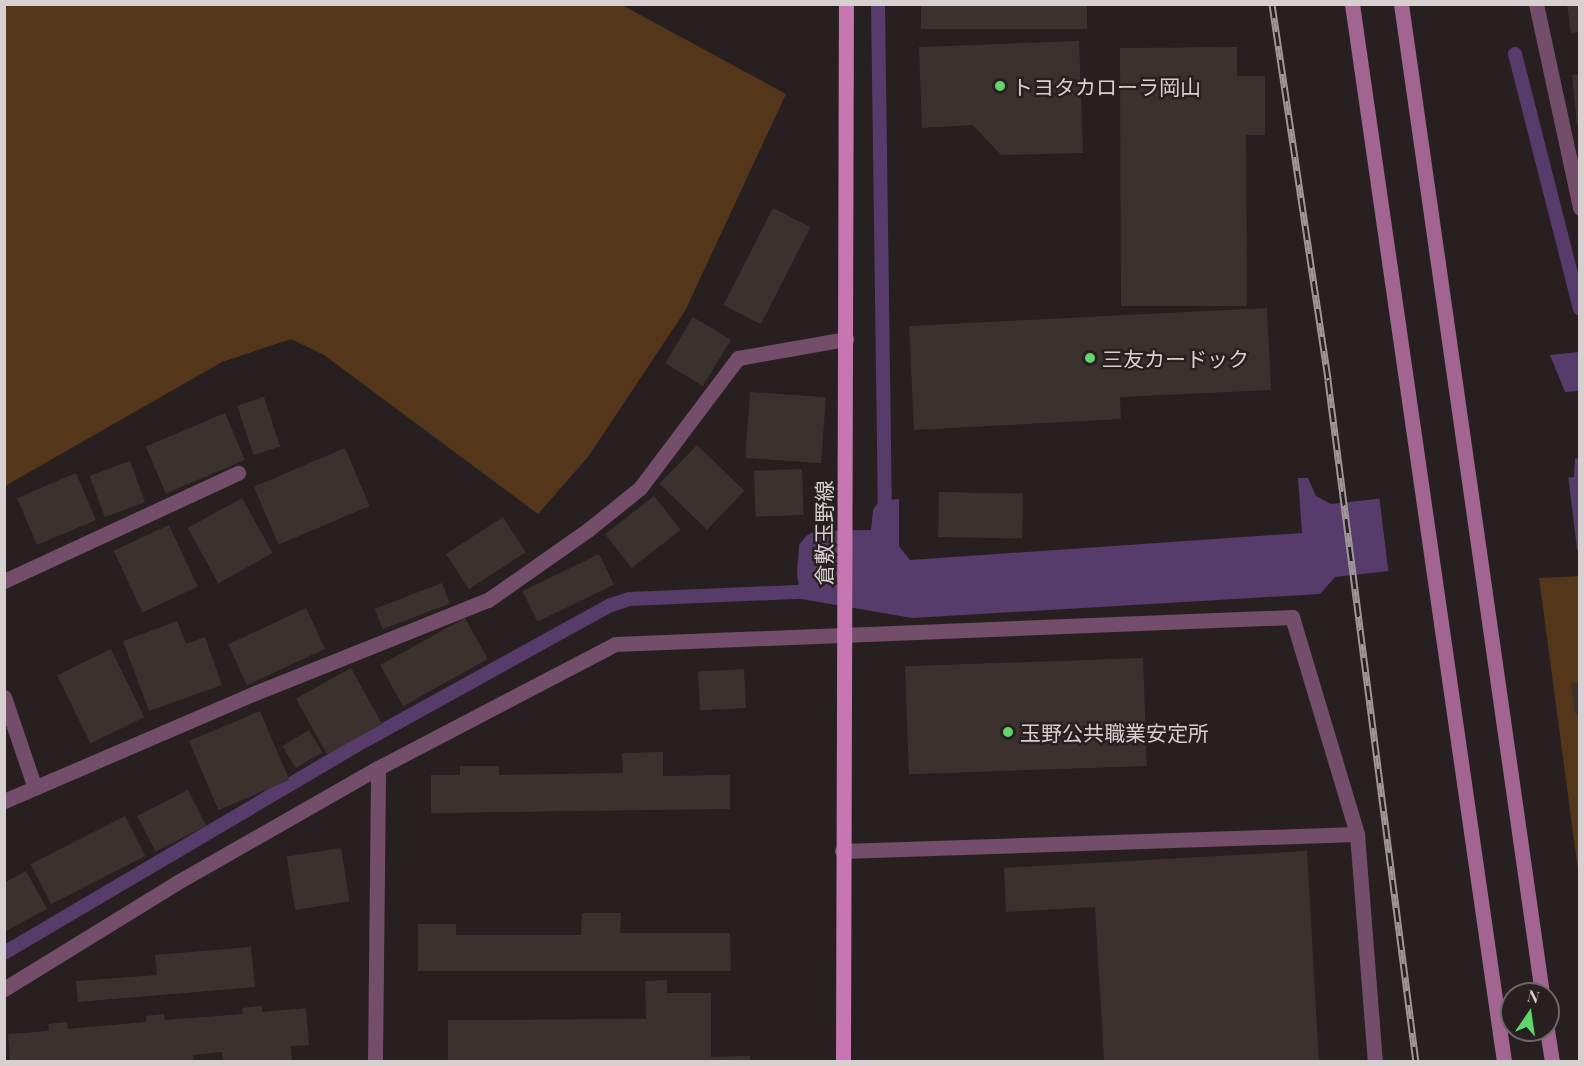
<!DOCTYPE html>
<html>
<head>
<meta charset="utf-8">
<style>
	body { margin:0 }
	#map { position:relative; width:1584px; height:1066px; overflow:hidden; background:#271f20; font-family:"Playfair Display","Noto Sans JP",serif }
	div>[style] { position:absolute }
	.green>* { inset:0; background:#54361a }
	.water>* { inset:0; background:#563b6b }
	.pier>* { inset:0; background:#271f20; transform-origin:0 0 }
	.stream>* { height:14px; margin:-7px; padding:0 7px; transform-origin:7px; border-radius:7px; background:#563b6b }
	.building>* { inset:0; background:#3b3230; transform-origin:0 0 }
	.street>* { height:15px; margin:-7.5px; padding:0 7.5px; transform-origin:7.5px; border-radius:7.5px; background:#734d69 }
	.secondary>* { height:15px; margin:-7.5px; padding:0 7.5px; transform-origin:7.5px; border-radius:7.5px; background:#a26592 }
	.primary>* { height:15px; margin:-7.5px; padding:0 7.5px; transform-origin:7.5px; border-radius:7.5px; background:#c677b2 }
	.rail>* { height:7px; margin-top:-3.5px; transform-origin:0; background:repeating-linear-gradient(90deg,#271f20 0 14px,#9e9798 0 28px); box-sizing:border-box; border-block:2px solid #9e9798 }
	.dots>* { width:16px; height:16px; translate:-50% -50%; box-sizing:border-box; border:3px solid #271f20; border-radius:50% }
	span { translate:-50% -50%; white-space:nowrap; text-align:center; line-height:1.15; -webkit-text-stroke:5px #271f20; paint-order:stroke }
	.poi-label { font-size:21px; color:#d6d0d1 }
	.left { translate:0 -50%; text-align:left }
	.street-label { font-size:21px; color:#d6d0d1 }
	.frame { position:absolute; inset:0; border:6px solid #d6d0d1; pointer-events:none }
	.north { position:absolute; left:1500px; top:982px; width:60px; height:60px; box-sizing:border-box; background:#271f20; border:2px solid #6d6667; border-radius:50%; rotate:13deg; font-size:16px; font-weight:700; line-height:24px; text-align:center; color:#d6d0d1 }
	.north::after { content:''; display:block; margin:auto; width:21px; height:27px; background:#61d46a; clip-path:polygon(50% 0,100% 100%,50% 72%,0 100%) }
</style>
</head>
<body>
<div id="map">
	<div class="green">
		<div style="clip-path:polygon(5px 4px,622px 5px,786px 94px,685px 311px,588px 457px,538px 514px,324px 355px,291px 339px,222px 362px,5px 486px)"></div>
		<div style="clip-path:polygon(1579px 576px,1579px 878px,1539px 578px)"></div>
	</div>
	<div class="water">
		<div style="clip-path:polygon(1579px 352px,1579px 391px,1565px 392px,1550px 355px)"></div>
		<div style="clip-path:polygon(1575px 458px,1579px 459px,1579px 550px,1335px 577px,1320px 594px,912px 618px,801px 599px,797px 574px,799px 545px,806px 536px,815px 531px,871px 530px,873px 510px,879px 501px,899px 499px,899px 546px,910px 560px,1302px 533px,1298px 478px,1308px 478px,1316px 496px,1331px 504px,1574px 477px)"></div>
	</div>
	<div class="pier">
		<div style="left:1568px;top:475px;width:78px;height:190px;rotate:83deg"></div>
	</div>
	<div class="stream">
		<div style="left:878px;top:4px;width:513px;rotate:89.22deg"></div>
		<div style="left:1515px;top:54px;width:263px;rotate:75.7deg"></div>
		<div style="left:4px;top:953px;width:420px;rotate:-30.5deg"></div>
		<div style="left:366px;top:740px;width:280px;rotate:-28.9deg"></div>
		<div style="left:611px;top:605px;width:19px;rotate:-18deg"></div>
		<div style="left:629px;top:599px;width:189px;rotate:-2.4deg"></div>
	</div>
	<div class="building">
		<div style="clip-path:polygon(1567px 4px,1580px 4px,1580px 32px,1571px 33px)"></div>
		<div style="left:921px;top:5px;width:166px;height:24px"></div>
		<div style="clip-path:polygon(1079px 41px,1083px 153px,1001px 155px,973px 125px,922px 128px,919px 47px)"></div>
		<div style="clip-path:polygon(1237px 47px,1237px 76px,1265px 76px,1265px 135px,1246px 135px,1247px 306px,1121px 306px,1120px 48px)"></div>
		<div style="clip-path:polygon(1580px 74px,1580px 125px,1577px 125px,1572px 75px)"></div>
		<div style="left:773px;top:208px;width:42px;height:109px;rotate:27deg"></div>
		<div style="clip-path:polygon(1267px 308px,1271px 390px,1120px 397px,1121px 419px,914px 430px,909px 326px)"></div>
		<div style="left:693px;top:317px;width:44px;height:54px;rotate:31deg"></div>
		<div style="left:750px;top:392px;width:76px;height:66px;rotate:4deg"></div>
		<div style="left:264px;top:397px;width:52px;height:28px;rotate:72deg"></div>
		<div style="left:225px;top:413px;width:51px;height:86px;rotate:67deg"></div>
		<div style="left:697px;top:445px;width:66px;height:54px;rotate:44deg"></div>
		<div style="left:345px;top:448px;width:63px;height:99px;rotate:67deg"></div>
		<div style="left:130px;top:461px;width:44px;height:43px;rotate:70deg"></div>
		<div style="left:802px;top:469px;width:46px;height:48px;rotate:88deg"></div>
		<div style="left:76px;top:473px;width:51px;height:64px;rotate:67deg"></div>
		<div style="left:939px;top:492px;width:84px;height:45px;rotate:1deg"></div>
		<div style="left:654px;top:496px;width:43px;height:62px;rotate:52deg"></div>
		<div style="left:242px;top:498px;width:63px;height:62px;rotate:61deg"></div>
		<div style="left:503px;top:517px;width:42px;height:68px;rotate:57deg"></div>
		<div style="left:169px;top:525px;width:68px;height:61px;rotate:65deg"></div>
		<div style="left:599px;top:554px;width:34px;height:85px;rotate:64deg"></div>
		<div style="left:442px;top:583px;width:22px;height:72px;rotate:69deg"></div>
		<div style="left:306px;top:608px;width:45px;height:86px;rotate:65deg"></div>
		<div style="left:465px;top:618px;width:47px;height:97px;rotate:61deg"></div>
		<div style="clip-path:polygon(177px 621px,186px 644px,205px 637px,222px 685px,149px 711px,123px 641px)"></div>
		<div style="left:111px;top:649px;width:76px;height:60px;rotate:64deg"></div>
		<div style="left:1143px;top:658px;width:108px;height:238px;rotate:88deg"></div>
		<div style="left:351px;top:668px;width:64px;height:63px;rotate:61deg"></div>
		<div style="left:744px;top:669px;width:39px;height:46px;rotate:87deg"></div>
		<div style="clip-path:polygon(1580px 682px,1580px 714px,1575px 714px,1571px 683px)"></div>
		<div style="left:260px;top:711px;width:75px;height:77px;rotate:67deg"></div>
		<div style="left:309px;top:730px;width:26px;height:31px;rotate:59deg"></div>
		<div style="clip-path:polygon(663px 752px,663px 776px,730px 775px,730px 809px,431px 813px,431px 775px,460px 775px,460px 766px,499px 766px,499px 775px,623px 773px,622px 753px)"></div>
		<div style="left:188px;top:790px;width:40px;height:57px;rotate:63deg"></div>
		<div style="left:125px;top:816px;width:45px;height:106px;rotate:63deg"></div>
		<div style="left:341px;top:848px;width:54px;height:55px;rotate:81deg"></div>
		<div style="clip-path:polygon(1307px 851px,1319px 1062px,1104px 1062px,1095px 907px,1006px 912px,1004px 868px)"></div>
		<div style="clip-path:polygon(26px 871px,47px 909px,4px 932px,4px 883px)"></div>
		<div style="clip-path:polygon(582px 913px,621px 913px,620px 933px,730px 933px,731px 971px,418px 971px,418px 924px,456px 924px,456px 935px,581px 935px)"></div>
		<div style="clip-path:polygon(251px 947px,255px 987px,78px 1002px,76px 981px,157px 975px,155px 955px)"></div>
		<div style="clip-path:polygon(667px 980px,667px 993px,711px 993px,711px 1057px,750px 1056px,750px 1062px,448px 1062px,448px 1020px,646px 1019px,645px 981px)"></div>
		<div style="clip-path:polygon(262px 1006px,262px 1012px,306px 1008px,309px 1045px,291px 1046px,292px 1062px,223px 1062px,222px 1052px,193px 1055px,194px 1062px,10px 1062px,8px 1034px,49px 1031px,48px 1024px,67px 1022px,68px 1029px,146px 1022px,146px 1016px,164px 1014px,165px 1020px,243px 1014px,242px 1008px)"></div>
	</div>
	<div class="street">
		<div style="left:1536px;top:4px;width:209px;rotate:77.8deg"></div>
		<div style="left:4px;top:581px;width:258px;rotate:-24.8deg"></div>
		<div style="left:4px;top:697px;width:96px;rotate:71.2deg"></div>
		<div style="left:4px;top:801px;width:273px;rotate:-23.3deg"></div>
		<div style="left:255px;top:693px;width:251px;rotate:-21.8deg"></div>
		<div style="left:488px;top:600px;width:123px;rotate:-35.1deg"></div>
		<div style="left:589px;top:529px;width:65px;rotate:-38.8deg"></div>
		<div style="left:640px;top:488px;width:163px;rotate:-53deg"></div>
		<div style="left:738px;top:358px;width:110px;rotate:-10deg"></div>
		<div style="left:842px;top:851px;width:515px;rotate:-1.89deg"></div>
		<div style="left:4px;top:989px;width:202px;rotate:-31.6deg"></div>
		<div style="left:176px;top:883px;width:232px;rotate:-29.7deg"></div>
		<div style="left:378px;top:768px;width:267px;rotate:-27.6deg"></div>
		<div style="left:615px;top:644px;width:678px;rotate:-2.28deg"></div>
		<div style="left:1292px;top:617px;width:227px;rotate:73.3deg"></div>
		<div style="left:1357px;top:834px;width:229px;rotate:85.5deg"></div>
		<div style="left:375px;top:1062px;width:294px;rotate:-89.4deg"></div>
	</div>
	<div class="secondary">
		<div style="left:1352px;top:4px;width:1069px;rotate:81.82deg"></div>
		<div style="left:1401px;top:4px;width:1000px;rotate:81.89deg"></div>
		<div style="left:1547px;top:1030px;width:32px;rotate:81deg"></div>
	</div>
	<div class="primary">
		<div style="left:843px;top:1062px;width:1058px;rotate:-89.84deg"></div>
	</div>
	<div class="rail">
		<div style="left:1272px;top:4px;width:380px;rotate:81.5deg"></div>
		<div style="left:1328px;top:380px;width:688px;rotate:82.65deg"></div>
	</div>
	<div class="dots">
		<div style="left:1000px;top:86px;background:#61d46a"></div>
		<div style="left:1090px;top:358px;background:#61d46a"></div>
		<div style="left:1008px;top:732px;background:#61d46a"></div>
	</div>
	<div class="poi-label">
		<span class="left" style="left:1012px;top:86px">トヨタカローラ岡山</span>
		<span class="left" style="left:1102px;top:358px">三友カードック</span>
		<span class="left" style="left:1020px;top:732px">玉野公共職業安定所</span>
	</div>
	<div class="street-label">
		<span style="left:823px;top:533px;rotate:-90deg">倉敷玉野線</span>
	</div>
	<div class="frame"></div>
	<div class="north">N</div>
</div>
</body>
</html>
